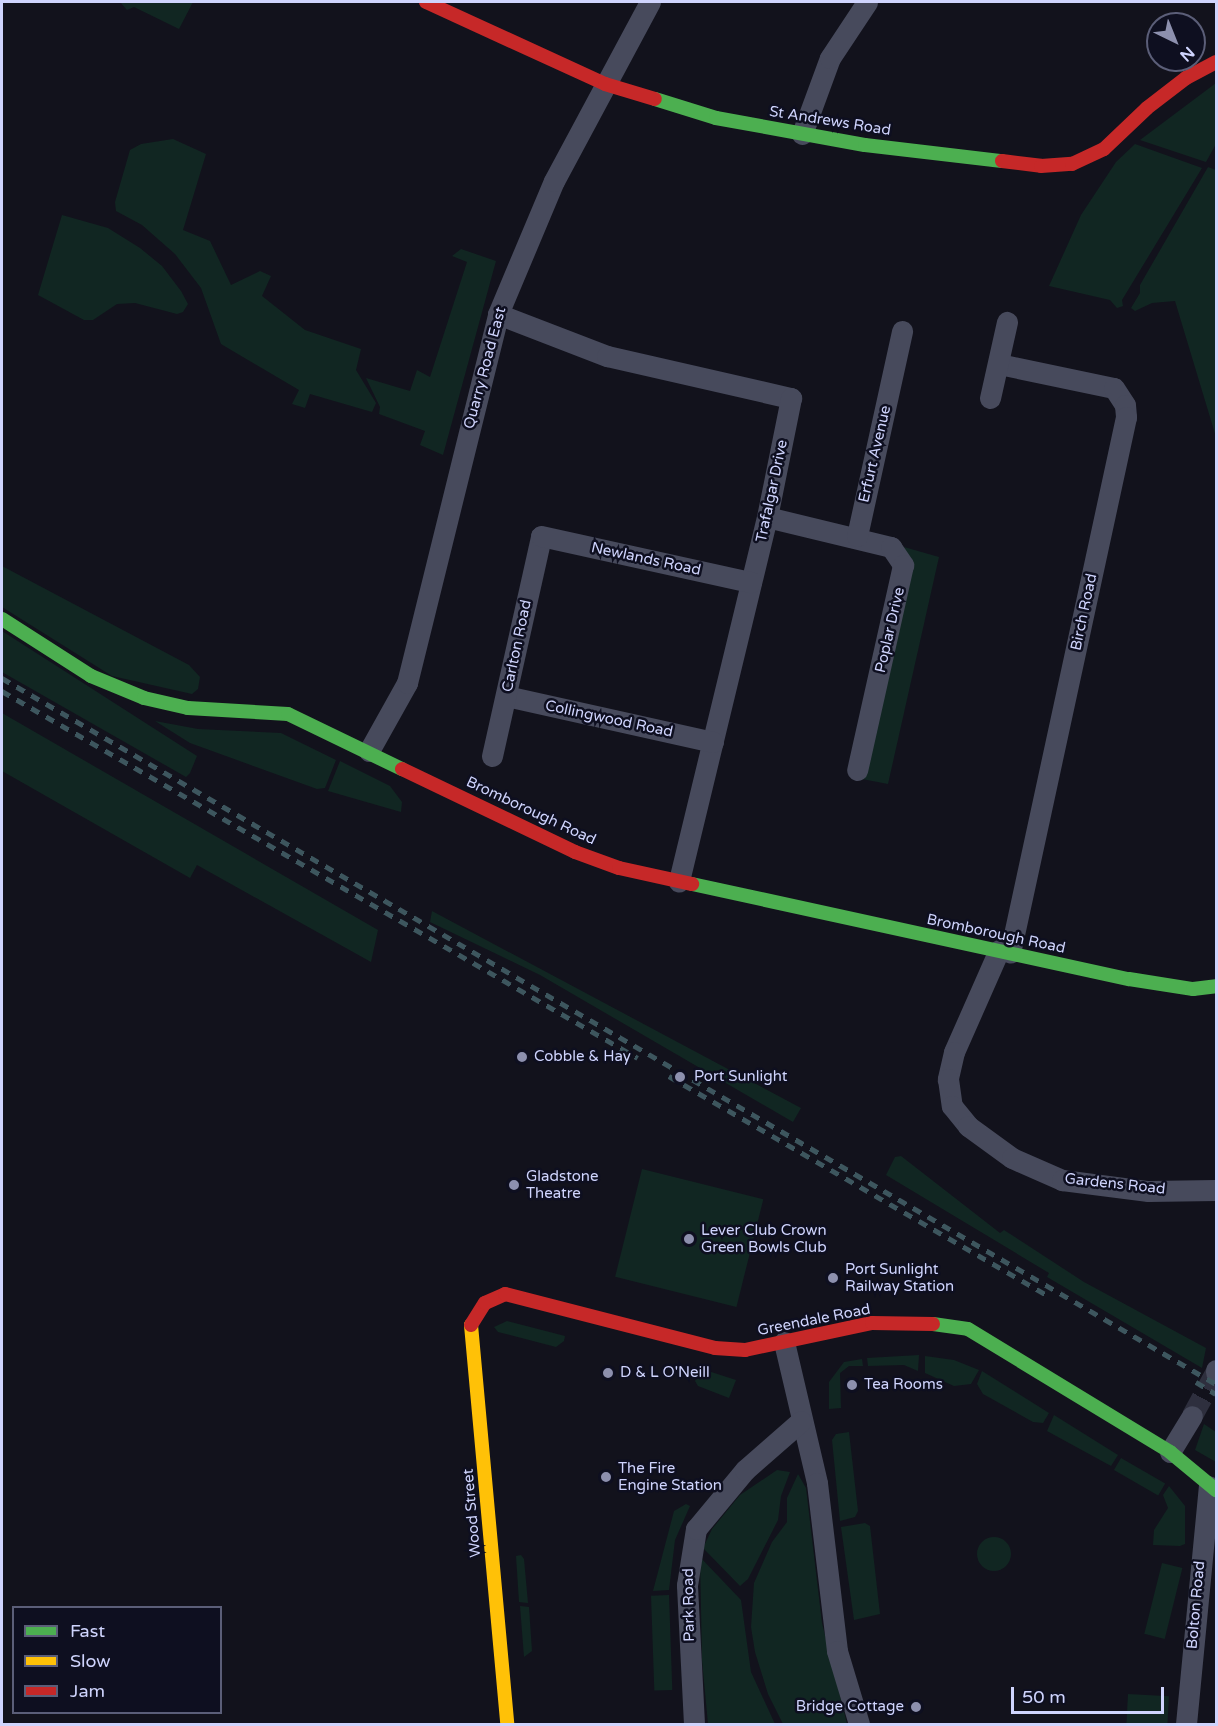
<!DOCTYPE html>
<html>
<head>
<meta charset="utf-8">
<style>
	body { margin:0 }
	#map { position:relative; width:1218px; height:1726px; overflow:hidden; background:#12121c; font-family:"Varela Round",sans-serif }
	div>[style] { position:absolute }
	.green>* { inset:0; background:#112622; transform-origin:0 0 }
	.round { border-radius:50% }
	.street-tunnel>* { height:21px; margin-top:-10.5px; transform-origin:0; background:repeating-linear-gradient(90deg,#2e2f3e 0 21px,transparent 0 31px) }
	.street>* { height:21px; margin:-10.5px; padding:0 10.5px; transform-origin:10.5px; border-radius:10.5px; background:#474a5c }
	.fast>* { height:14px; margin:-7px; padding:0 7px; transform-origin:7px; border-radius:7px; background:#4caf50 }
	.slow>* { height:14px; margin:-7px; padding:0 7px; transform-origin:7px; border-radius:7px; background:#ffc107 }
	.jam>* { height:14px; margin:-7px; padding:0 7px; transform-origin:7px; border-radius:7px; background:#c62828 }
	.rail>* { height:4.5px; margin-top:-2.25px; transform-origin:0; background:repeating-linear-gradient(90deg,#3d565e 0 9px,transparent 0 17px) }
	.dots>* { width:16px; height:16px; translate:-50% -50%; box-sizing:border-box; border:3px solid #0e0f20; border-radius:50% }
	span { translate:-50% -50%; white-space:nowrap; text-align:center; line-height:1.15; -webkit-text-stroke:5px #0e0f20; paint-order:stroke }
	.street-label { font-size:15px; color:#cfd4fd }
	.poi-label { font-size:15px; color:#cfd4fd }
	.left { translate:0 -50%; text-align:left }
	.right { translate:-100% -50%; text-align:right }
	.frame { position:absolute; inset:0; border:3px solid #cfd4fd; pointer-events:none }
	.legend { position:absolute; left:12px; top:1606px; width:210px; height:108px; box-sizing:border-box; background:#0e0f20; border:2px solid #5b5e78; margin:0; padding:8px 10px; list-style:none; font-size:18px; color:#cfd4fd }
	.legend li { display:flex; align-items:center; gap:12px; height:30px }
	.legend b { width:30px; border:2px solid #5b5e78 }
	.north { position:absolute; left:1146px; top:12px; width:60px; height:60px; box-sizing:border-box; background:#0e0f20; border:2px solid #5b5e78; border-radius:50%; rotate:137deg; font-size:16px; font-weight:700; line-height:24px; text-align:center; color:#cfd4fd }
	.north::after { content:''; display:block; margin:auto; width:21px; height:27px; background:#8d90ae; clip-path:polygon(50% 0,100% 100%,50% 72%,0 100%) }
	.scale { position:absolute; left:1011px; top:1687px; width:153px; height:27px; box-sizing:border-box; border:3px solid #cfd4fd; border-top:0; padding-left:8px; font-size:18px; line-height:21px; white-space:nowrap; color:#cfd4fd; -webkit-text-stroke:4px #0e0f20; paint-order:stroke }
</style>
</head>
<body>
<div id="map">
	<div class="green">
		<div style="clip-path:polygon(120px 2px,193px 2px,179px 29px,134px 7px,127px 10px)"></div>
		<div style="clip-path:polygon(1216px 83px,1216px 144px,1206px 162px,1140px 140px)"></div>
		<div style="clip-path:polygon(173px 139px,206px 154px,183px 230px,210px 241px,231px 285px,260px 271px,271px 276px,262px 296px,305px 330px,361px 349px,356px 370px,376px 403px,372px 412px,310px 394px,305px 408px,292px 404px,299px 390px,221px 344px,201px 288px,175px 254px,142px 225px,116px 211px,115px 202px,130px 150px,141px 144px)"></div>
		<div style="clip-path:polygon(1135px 144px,1202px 168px,1122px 300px,1123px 306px,1117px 308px,1110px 300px,1049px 286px,1081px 215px,1116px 162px)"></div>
		<div style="clip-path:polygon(1208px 167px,1216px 170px,1216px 437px,1175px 301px,1152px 303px,1135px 311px,1131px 308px,1140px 293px,1140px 285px)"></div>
		<div style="clip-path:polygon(62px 215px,108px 228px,140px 248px,162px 266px,181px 291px,188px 304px,183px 312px,177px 314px,135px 303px,117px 304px,93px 320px,84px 320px,38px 295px)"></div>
		<div style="clip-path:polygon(461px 249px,496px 261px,443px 455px,420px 445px,425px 431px,379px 414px,380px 407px,366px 378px,410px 391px,417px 370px,430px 377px,467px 262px,452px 256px)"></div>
		<div style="clip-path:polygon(904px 547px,939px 557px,888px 784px,862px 779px,911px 567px)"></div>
		<div style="clip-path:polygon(2px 566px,189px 665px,200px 677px,198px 689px,192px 694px,112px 676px,2px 607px)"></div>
		<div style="clip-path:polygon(2px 631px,197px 756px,190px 773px,186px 777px,2px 672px)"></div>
		<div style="clip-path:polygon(2px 713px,378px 930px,371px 962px,197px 865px,190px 878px,2px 771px)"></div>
		<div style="clip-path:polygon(155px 721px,198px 729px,281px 733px,336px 760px,325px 788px,317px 789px,190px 743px)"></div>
		<div style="clip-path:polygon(340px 761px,390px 786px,402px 802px,401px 812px,328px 791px)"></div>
		<div style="clip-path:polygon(432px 911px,801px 1108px,793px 1122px,540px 975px,430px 922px)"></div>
		<div style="clip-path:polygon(901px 1156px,1000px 1233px,1004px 1230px,1084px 1282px,1206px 1348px,1202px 1368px,1047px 1277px,1049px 1273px,886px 1175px,895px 1157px)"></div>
		<div style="left:642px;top:1169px;width:125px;height:111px;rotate:14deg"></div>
		<div style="clip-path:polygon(507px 1321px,565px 1336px,564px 1341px,556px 1347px,498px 1332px,494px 1327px)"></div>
		<div style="clip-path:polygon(919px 1355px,918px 1371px,904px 1365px,868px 1366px,867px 1358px)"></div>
		<div style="clip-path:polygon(925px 1356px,954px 1360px,979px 1370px,971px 1384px,954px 1386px,925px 1373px)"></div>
		<div style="clip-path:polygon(862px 1359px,863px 1366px,849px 1366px,840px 1373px,841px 1408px,829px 1409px,829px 1382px,844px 1362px)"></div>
		<div style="clip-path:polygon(702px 1369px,736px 1380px,729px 1398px,698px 1386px,695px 1381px)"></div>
		<div style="clip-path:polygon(982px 1371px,1049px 1413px,1043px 1423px,1033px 1422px,983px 1394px,977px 1384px)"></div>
		<div style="clip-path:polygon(1054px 1415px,1118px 1455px,1111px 1466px,1047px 1431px)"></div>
		<div style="clip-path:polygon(1204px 1424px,1216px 1432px,1216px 1462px,1195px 1450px)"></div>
		<div style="clip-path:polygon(849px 1432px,858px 1511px,855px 1517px,840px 1521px,832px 1440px,836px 1434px)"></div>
		<div style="left:1121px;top:1458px;width:51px;height:14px;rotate:30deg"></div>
		<div style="clip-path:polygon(777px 1470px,790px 1472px,781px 1496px,778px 1520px,748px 1579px,740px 1586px,703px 1548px,712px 1529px,740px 1495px)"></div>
		<div style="clip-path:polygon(798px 1474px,806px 1488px,822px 1623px,847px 1724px,783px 1724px,768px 1694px,755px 1652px,751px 1627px,754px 1583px,772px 1542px,787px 1522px,787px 1498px)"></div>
		<div style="clip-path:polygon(1169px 1486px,1185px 1506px,1185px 1544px,1180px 1546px,1153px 1545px,1154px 1530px,1168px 1508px,1163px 1495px)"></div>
		<div style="clip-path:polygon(686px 1504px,690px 1506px,675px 1540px,669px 1590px,653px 1591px,674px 1511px)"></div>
		<div style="clip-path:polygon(865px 1523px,870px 1526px,880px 1614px,854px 1620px,841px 1527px)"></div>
		<div class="round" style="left:977px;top:1537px;width:34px;height:34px"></div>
		<div style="clip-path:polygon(521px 1555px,524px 1559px,528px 1603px,519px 1602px,516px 1556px)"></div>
		<div style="clip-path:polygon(700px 1557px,741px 1600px,751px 1672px,775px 1724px,708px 1724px,702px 1660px)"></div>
		<div style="left:1162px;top:1563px;width:21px;height:73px;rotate:14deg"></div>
		<div style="left:669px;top:1595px;width:95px;height:18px;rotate:88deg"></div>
		<div style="clip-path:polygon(520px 1606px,529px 1607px,532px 1651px,524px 1657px)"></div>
		<div style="left:1128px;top:1694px;width:41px;height:30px;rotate:3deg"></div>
	</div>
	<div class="street-tunnel">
		<div style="left:1192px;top:1416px;width:50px;rotate:-61.4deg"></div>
	</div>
	<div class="street">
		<div style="left:802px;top:134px;width:81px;rotate:-69.8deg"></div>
		<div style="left:830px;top:58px;width:67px;rotate:-56.5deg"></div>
		<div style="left:498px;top:314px;width:117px;rotate:21.1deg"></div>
		<div style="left:607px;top:356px;width:189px;rotate:12.9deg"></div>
		<div style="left:791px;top:398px;width:121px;rotate:101.4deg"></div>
		<div style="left:767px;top:517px;width:375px;rotate:103.6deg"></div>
		<div style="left:999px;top:364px;width:117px;rotate:11.8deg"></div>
		<div style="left:1114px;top:388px;width:20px;rotate:57deg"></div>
		<div style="left:1125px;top:405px;width:12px;rotate:85deg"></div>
		<div style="left:1126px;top:417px;width:548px;rotate:102.21deg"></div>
		<div style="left:990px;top:398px;width:78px;rotate:-77.4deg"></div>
		<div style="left:767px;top:517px;width:128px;rotate:13.6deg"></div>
		<div style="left:891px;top:547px;width:22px;rotate:56deg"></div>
		<div style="left:903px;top:565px;width:210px;rotate:102.6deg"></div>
		<div style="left:857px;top:536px;width:210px;rotate:-77.6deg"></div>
		<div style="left:506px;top:696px;width:212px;rotate:12.5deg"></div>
		<div style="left:369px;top:751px;width:78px;rotate:-60.8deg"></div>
		<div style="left:407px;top:683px;width:380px;rotate:-76.1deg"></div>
		<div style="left:498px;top:314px;width:144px;rotate:-67.2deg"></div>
		<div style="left:554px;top:181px;width:203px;rotate:-61.8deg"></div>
		<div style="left:492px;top:756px;width:225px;rotate:-77.4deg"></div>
		<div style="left:541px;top:536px;width:215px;rotate:12.4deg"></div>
		<div style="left:999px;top:950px;width:111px;rotate:113.8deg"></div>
		<div style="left:954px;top:1052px;width:28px;rotate:103deg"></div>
		<div style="left:948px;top:1079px;width:27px;rotate:82deg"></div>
		<div style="left:952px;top:1106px;width:26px;rotate:51deg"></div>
		<div style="left:968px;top:1126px;width:54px;rotate:36deg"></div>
		<div style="left:1012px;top:1158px;width:55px;rotate:23.7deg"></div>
		<div style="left:1062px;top:1180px;width:87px;rotate:7.3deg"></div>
		<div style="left:1148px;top:1191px;width:68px;rotate:-0.8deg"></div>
		<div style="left:784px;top:1342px;width:145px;rotate:76.8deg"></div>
		<div style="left:817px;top:1483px;width:169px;rotate:83.2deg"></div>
		<div style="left:837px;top:1651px;width:76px;rotate:73.2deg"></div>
		<div style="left:1216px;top:1372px;width:2px;rotate:-90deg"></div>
		<div style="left:1170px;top:1452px;width:42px;rotate:-58.6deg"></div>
		<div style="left:694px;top:1724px;width:139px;rotate:-92.9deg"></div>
		<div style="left:687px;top:1585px;width:57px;rotate:-80.9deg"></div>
		<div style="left:696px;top:1529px;width:77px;rotate:-50.3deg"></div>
		<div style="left:745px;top:1470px;width:74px;rotate:-41.2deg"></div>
		<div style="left:1186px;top:1724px;width:239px;rotate:-84.5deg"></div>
	</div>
	<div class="fast">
		<div style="left:655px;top:99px;width:64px;rotate:17.3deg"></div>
		<div style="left:716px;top:118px;width:151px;rotate:10.3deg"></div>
		<div style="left:865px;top:145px;width:138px;rotate:6.7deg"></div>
		<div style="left:2px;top:619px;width:106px;rotate:32.6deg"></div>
		<div style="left:91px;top:676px;width:57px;rotate:22.5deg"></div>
		<div style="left:144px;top:698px;width:45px;rotate:12.8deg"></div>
		<div style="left:188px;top:708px;width:100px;rotate:3.4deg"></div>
		<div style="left:288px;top:714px;width:127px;rotate:25.8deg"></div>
		<div style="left:692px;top:884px;width:447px;rotate:12.3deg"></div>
		<div style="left:1129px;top:979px;width:65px;rotate:8.9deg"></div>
		<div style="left:1193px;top:989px;width:23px;rotate:-7deg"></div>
		<div style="left:933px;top:1324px;width:35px;rotate:8deg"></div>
		<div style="left:968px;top:1329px;width:237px;rotate:31.3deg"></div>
		<div style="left:1170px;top:1452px;width:60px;rotate:39.6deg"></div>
	</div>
	<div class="slow">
		<div style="left:471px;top:1325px;width:401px;rotate:84.8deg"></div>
	</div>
	<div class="jam">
		<div style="left:426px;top:2px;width:197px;rotate:24.6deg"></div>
		<div style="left:605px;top:84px;width:52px;rotate:16.7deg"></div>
		<div style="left:1002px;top:161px;width:39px;rotate:7deg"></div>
		<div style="left:1041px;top:166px;width:31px;rotate:-4deg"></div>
		<div style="left:1072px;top:164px;width:35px;rotate:-25deg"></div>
		<div style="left:1104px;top:149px;width:59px;rotate:-43.6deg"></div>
		<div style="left:1147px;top:108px;width:49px;rotate:-37.6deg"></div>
		<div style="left:1186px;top:78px;width:34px;rotate:-28deg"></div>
		<div style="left:402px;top:769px;width:192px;rotate:25.6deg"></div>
		<div style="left:575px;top:852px;width:47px;rotate:20deg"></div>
		<div style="left:619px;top:868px;width:75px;rotate:12.4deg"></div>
		<div style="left:471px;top:1325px;width:26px;rotate:-58deg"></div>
		<div style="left:485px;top:1303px;width:22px;rotate:-24deg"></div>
		<div style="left:505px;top:1294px;width:217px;rotate:14.4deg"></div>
		<div style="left:715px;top:1348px;width:30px;rotate:4deg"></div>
		<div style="left:745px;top:1350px;width:130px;rotate:-12deg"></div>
		<div style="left:872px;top:1323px;width:61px;rotate:0.9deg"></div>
	</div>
	<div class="rail">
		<div style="left:2px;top:678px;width:1404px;rotate:30.18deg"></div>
		<div style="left:2px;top:691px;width:734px;rotate:29.99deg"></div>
		<div style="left:669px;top:1076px;width:438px;rotate:30.1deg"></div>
		<div style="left:1196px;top:1382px;width:23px;rotate:31deg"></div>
	</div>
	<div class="dots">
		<div style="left:522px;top:1057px;background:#8d90ae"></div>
		<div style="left:680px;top:1077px;background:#8d90ae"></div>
		<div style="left:514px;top:1185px;background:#8d90ae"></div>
		<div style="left:689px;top:1239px;background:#8d90ae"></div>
		<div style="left:833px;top:1278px;background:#8d90ae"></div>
		<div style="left:608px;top:1373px;background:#8d90ae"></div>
		<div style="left:852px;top:1385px;background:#8d90ae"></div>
		<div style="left:606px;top:1477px;background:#8d90ae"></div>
		<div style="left:916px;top:1707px;background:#8d90ae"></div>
	</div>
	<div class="street-label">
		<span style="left:830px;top:121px;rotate:9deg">St Andrews Road</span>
		<span style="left:485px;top:368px;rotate:-75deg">Quarry Road East</span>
		<span style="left:875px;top:454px;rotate:-77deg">Erfurt Avenue</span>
		<span style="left:772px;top:491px;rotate:-78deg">Trafalgar Drive</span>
		<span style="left:646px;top:559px;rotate:12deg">Newlands Road</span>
		<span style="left:1084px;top:612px;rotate:-78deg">Birch Road</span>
		<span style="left:890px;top:630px;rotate:-77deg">Poplar Drive</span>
		<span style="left:517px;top:646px;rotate:-78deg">Carlton Road</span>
		<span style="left:609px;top:719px;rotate:12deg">Collingwood Road</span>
		<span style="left:531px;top:811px;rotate:25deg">Bromborough Road</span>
		<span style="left:996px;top:934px;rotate:12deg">Bromborough Road</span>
		<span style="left:1115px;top:1184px;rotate:6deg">Gardens Road</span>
		<span style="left:814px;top:1320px;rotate:-11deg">Greendale Road</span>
		<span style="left:472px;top:1513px;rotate:-95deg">Wood Street</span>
		<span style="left:689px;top:1605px;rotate:-91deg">Park Road</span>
		<span style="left:1196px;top:1605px;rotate:-85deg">Bolton Road</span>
	</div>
	<div class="poi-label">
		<span class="left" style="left:534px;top:1057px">Cobble &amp; Hay</span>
		<span class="left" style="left:694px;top:1077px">Port Sunlight</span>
		<span class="left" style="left:526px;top:1185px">Gladstone<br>Theatre</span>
		<span class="left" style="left:701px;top:1239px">Lever Club Crown<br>Green Bowls Club</span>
		<span class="left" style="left:845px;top:1278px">Port Sunlight<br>Railway Station</span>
		<span class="left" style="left:620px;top:1373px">D &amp; L O'Neill</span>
		<span class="left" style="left:864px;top:1385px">Tea Rooms</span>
		<span class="left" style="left:618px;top:1477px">The Fire<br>Engine Station</span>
		<span class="right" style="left:904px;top:1707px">Bridge Cottage</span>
	</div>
	<div class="frame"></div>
	<ul class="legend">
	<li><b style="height:8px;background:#4caf50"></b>Fast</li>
	<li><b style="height:8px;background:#ffc107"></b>Slow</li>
	<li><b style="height:8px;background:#c62828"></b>Jam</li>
	</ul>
	<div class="north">N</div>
	<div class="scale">50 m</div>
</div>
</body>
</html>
